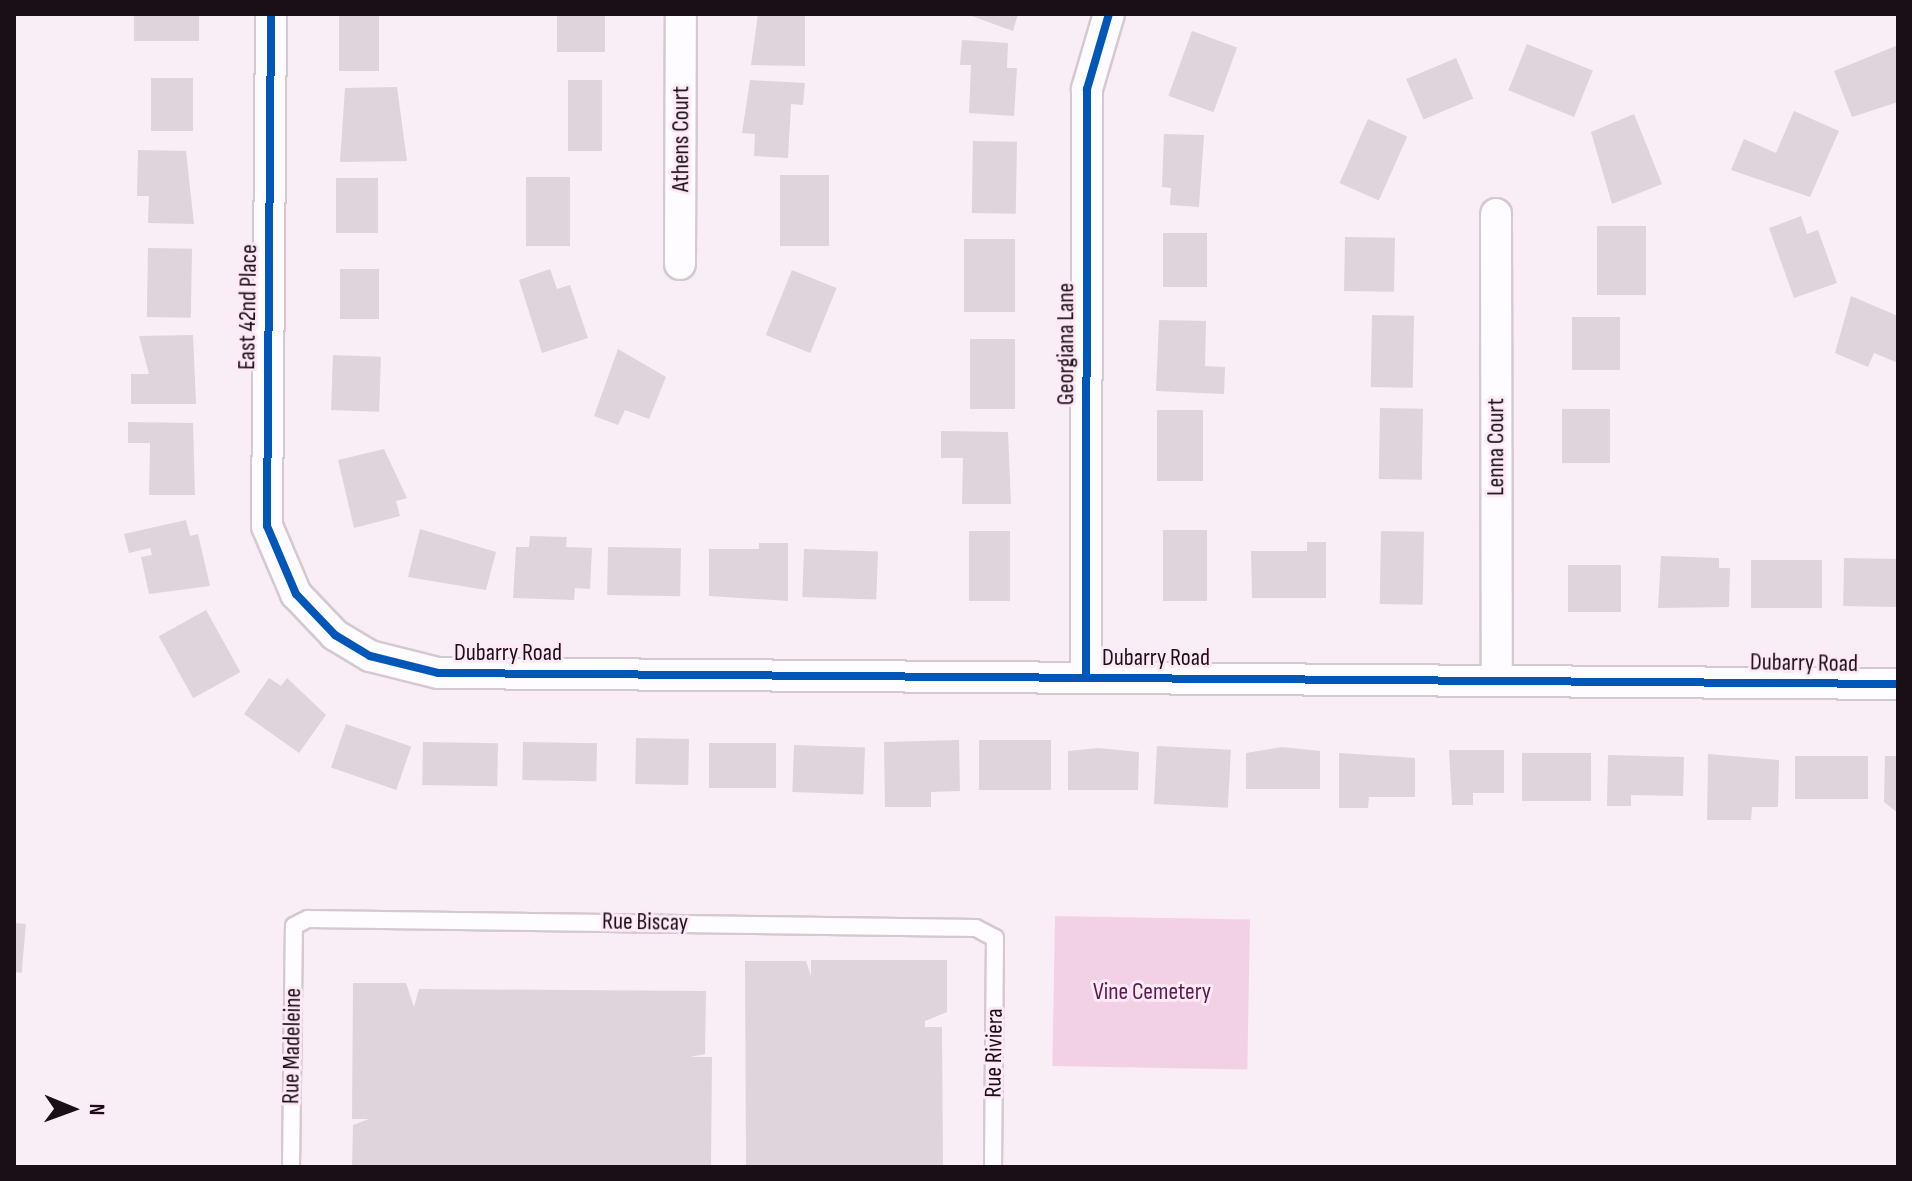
<!DOCTYPE html>
<html>
<head>
<meta charset="utf-8">
<style>
	body { margin:0 }
	#map { position:relative; width:1912px; height:1181px; overflow:hidden; background:#f9eef5; font-family:"Sofia Sans Condensed",sans-serif }
	div>[style] { position:absolute }
	.green>* { inset:0; background:#f2d1e7; transform-origin:0 0 }
	.building>* { inset:0; background:#dfd4db; transform-origin:0 0 }
	.roads { filter:drop-shadow(2px 0 #d5c9d1) drop-shadow(-2px 0 #d5c9d1) drop-shadow(0 2px #d5c9d1) drop-shadow(0 -2px #d5c9d1) }
	.lane>* { height:16px; margin:-8px; padding:0 8px; transform-origin:8px; border-radius:8px; background:#fefcfe }
	.street>* { height:30px; margin:-15px; padding:0 15px; transform-origin:15px; border-radius:15px; background:#fefcfe }
	.cycleway>* { height:8px; margin:-4px; padding:0 4px; transform-origin:4px; border-radius:4px; background:#0057b8 }
	span { translate:-50% -50%; white-space:nowrap; text-align:center; line-height:1.15; -webkit-text-stroke:6px #fee9f6; paint-order:stroke }
	.street-label { font-size:24px; color:#1a0f16 }
	.park-label { font-size:24px; color:#5c1b4c }
	.frame { position:absolute; inset:0; border:16px solid #1a0f16; pointer-events:none }
	.north { position:absolute; left:32px; top:1069px; width:80px; height:80px; -webkit-text-stroke:6px #fee9f6; paint-order:stroke; rotate:91deg; font-size:22px; font-weight:700; line-height:32px; text-align:center; color:#1a0f16 }
	.north::after { content:''; display:block; margin:auto; width:28px; height:36px; background:#1a0f16; clip-path:polygon(50% 0,100% 100%,50% 72%,0 100%) }
</style>
</head>
<body>
<div id="map">
	<div class="green">
		<div style="left:1055px;top:916px;width:195px;height:150px;rotate:1deg"></div>
	</div>
	<div class="building">
		<div style="left:134px;top:14px;width:65px;height:27px"></div>
		<div style="left:339px;top:14px;width:40px;height:57px"></div>
		<div style="left:557px;top:14px;width:48px;height:38px"></div>
		<div style="clip-path:polygon(758px 14px,805px 14px,805px 66px,751px 65px)"></div>
		<div style="clip-path:polygon(966px 14px,1018px 14px,1013px 31px)"></div>
		<div style="left:1192px;top:31px;width:48px;height:69px;rotate:20deg"></div>
		<div style="clip-path:polygon(962px 40px,1008px 43px,1007px 68px,1017px 68px,1014px 116px,969px 113px,971px 65px,960px 65px)"></div>
		<div style="left:1527px;top:44px;width:71px;height:50px;rotate:22deg"></div>
		<div style="clip-path:polygon(1898px 45px,1898px 102px,1852px 117px,1834px 71px)"></div>
		<div style="left:1456px;top:58px;width:44px;height:54px;rotate:67deg"></div>
		<div style="left:151px;top:78px;width:42px;height:53px"></div>
		<div style="left:568px;top:80px;width:34px;height:71px"></div>
		<div style="clip-path:polygon(750px 80px,805px 83px,803px 105px,791px 104px,788px 158px,754px 156px,755px 134px,742px 133px)"></div>
		<div style="clip-path:polygon(397px 87px,407px 161px,340px 162px,345px 88px)"></div>
		<div style="clip-path:polygon(1794px 111px,1839px 131px,1810px 197px,1731px 170px,1744px 139px,1776px 153px)"></div>
		<div style="clip-path:polygon(1634px 114px,1662px 184px,1612px 204px,1591px 132px)"></div>
		<div style="left:1368px;top:119px;width:43px;height:70px;rotate:24deg"></div>
		<div style="clip-path:polygon(1164px 134px,1204px 135px,1199px 207px,1170px 205px,1171px 188px,1162px 187px)"></div>
		<div style="left:973px;top:141px;width:44px;height:72px;rotate:1deg"></div>
		<div style="clip-path:polygon(138px 150px,186px 151px,194px 224px,148px 223px,149px 196px,137px 196px)"></div>
		<div style="left:780px;top:175px;width:49px;height:71px"></div>
		<div style="left:526px;top:177px;width:44px;height:69px"></div>
		<div style="left:336px;top:178px;width:42px;height:55px"></div>
		<div style="clip-path:polygon(1801px 216px,1807px 234px,1818px 230px,1837px 283px,1794px 298px,1769px 228px)"></div>
		<div style="left:1597px;top:226px;width:49px;height:69px"></div>
		<div style="left:1163px;top:233px;width:44px;height:54px"></div>
		<div style="left:1345px;top:237px;width:50px;height:54px;rotate:1deg"></div>
		<div style="left:964px;top:239px;width:51px;height:73px"></div>
		<div style="left:148px;top:248px;width:44px;height:69px;rotate:1deg"></div>
		<div style="left:340px;top:269px;width:39px;height:50px"></div>
		<div style="clip-path:polygon(550px 269px,557px 289px,570px 285px,588px 338px,542px 353px,519px 280px)"></div>
		<div style="left:792px;top:270px;width:48px;height:70px;rotate:22deg"></div>
		<div style="clip-path:polygon(1851px 296px,1898px 316px,1898px 363px,1874px 353px,1868px 367px,1835px 353px)"></div>
		<div style="left:1372px;top:315px;width:42px;height:72px;rotate:1deg"></div>
		<div style="left:1572px;top:317px;width:48px;height:53px"></div>
		<div style="clip-path:polygon(1159px 320px,1206px 321px,1205px 366px,1225px 367px,1224px 394px,1156px 391px)"></div>
		<div style="clip-path:polygon(193px 335px,196px 404px,131px 404px,131px 374px,149px 374px,139px 336px)"></div>
		<div style="left:970px;top:339px;width:45px;height:70px"></div>
		<div style="clip-path:polygon(618px 349px,666px 377px,649px 419px,625px 410px,618px 425px,594px 416px)"></div>
		<div style="left:333px;top:355px;width:48px;height:55px;rotate:2deg"></div>
		<div style="left:1380px;top:408px;width:43px;height:71px;rotate:1deg"></div>
		<div style="left:1562px;top:409px;width:48px;height:54px"></div>
		<div style="left:1157px;top:410px;width:46px;height:71px"></div>
		<div style="clip-path:polygon(128px 422px,193px 423px,195px 495px,149px 495px,150px 443px,128px 443px)"></div>
		<div style="clip-path:polygon(941px 431px,1008px 432px,1011px 504px,962px 504px,963px 458px,941px 458px)"></div>
		<div style="clip-path:polygon(384px 449px,407px 498px,396px 501px,400px 516px,354px 528px,338px 460px)"></div>
		<div style="clip-path:polygon(186px 520px,190px 536px,198px 534px,210px 586px,149px 594px,141px 557px,152px 555px,150px 548px,129px 553px,124px 534px)"></div>
		<div style="clip-path:polygon(420px 529px,496px 552px,486px 590px,408px 577px)"></div>
		<div style="left:1163px;top:530px;width:44px;height:71px"></div>
		<div style="left:969px;top:531px;width:41px;height:70px"></div>
		<div style="left:1381px;top:531px;width:43px;height:73px;rotate:1deg"></div>
		<div style="clip-path:polygon(530px 536px,567px 537px,566px 547px,592px 548px,590px 589px,575px 588px,574px 600px,513px 598px,516px 547px,529px 547px)"></div>
		<div style="clip-path:polygon(1307px 542px,1326px 542px,1326px 598px,1252px 598px,1251px 551px,1307px 551px)"></div>
		<div style="clip-path:polygon(759px 543px,788px 543px,788px 601px,709px 596px,709px 549px,759px 549px)"></div>
		<div style="left:608px;top:547px;width:73px;height:48px;rotate:1deg"></div>
		<div style="left:804px;top:549px;width:74px;height:48px;rotate:2deg"></div>
		<div style="clip-path:polygon(1661px 556px,1719px 558px,1719px 568px,1730px 568px,1729px 607px,1658px 608px)"></div>
		<div style="left:1844px;top:558px;width:54px;height:48px;rotate:1deg"></div>
		<div style="left:1751px;top:560px;width:71px;height:48px"></div>
		<div style="left:1568px;top:565px;width:53px;height:47px"></div>
		<div style="left:206px;top:610px;width:71px;height:54px;rotate:61deg"></div>
		<div style="clip-path:polygon(269px 678px,281px 686px,287px 678px,326px 715px,299px 753px,244px 714px)"></div>
		<div style="left:346px;top:724px;width:69px;height:46px;rotate:19deg"></div>
		<div style="left:636px;top:738px;width:53px;height:46px;rotate:1deg"></div>
		<div style="clip-path:polygon(959px 740px,960px 791px,931px 792px,931px 807px,885px 807px,884px 742px)"></div>
		<div style="left:1051px;top:740px;width:50px;height:72px;rotate:90deg"></div>
		<div style="left:423px;top:742px;width:75px;height:43px;rotate:1deg"></div>
		<div style="left:523px;top:742px;width:74px;height:38px;rotate:1deg"></div>
		<div style="left:709px;top:743px;width:67px;height:45px"></div>
		<div style="left:794px;top:745px;width:71px;height:47px;rotate:2deg"></div>
		<div style="left:1157px;top:746px;width:74px;height:58px;rotate:3deg"></div>
		<div style="clip-path:polygon(1282px 747px,1320px 751px,1320px 789px,1246px 789px,1246px 753px)"></div>
		<div style="clip-path:polygon(1098px 748px,1139px 752px,1138px 790px,1068px 790px,1068px 751px)"></div>
		<div style="clip-path:polygon(1449px 750px,1504px 750px,1504px 793px,1473px 793px,1473px 805px,1452px 805px)"></div>
		<div style="clip-path:polygon(1339px 753px,1415px 758px,1415px 797px,1369px 797px,1368px 808px,1339px 808px)"></div>
		<div style="left:1591px;top:753px;width:48px;height:69px;rotate:90deg"></div>
		<div style="clip-path:polygon(1708px 754px,1779px 760px,1778px 807px,1752px 807px,1751px 820px,1707px 820px)"></div>
		<div style="clip-path:polygon(1608px 755px,1684px 757px,1683px 796px,1631px 795px,1631px 806px,1607px 806px)"></div>
		<div style="left:1795px;top:756px;width:73px;height:43px"></div>
		<div style="clip-path:polygon(1885px 756px,1898px 756px,1898px 813px,1884px 802px)"></div>
		<div style="left:14px;top:923px;width:12px;height:49px;rotate:5deg"></div>
		<div style="clip-path:polygon(811px 960px,947px 960px,947px 1012px,925px 1021px,925px 1027px,942px 1027px,943px 1167px,746px 1167px,745px 961px,806px 961px,811px 976px)"></div>
		<div style="clip-path:polygon(353px 983px,406px 983px,414px 1007px,419px 989px,706px 991px,705px 1054px,690px 1057px,712px 1057px,711px 1167px,352px 1167px,353px 1125px,369px 1119px,352px 1119px)"></div>
	</div>
	<div class="roads">
		<div class="lane">
			<div style="left:291px;top:1167px;width:241px;rotate:-89.3deg"></div>
			<div style="left:294px;top:926px;width:16px;rotate:-27deg"></div>
			<div style="left:308px;top:919px;width:668px;rotate:0.77deg"></div>
			<div style="left:976px;top:928px;width:21px;rotate:28deg"></div>
			<div style="left:995px;top:938px;width:229px;rotate:90.5deg"></div>
		</div>
		<div class="street">
			<div style="left:271px;top:14px;width:512px;rotate:90.45deg"></div>
			<div style="left:267px;top:526px;width:74px;rotate:66.9deg"></div>
			<div style="left:296px;top:594px;width:57px;rotate:46.4deg"></div>
			<div style="left:335px;top:635px;width:41px;rotate:31deg"></div>
			<div style="left:370px;top:656px;width:70px;rotate:14deg"></div>
			<div style="left:438px;top:673px;width:1460px;rotate:0.43deg"></div>
			<div style="left:1496px;top:214px;width:466px;rotate:89.9deg"></div>
			<div style="left:680px;top:264px;width:250px;rotate:-89.8deg"></div>
			<div style="left:1086px;top:677px;width:588px;rotate:-89.9deg"></div>
			<div style="left:1087px;top:89px;width:78px;rotate:-73.7deg"></div>
		</div>
	</div>
	<div class="cycleway">
		<div style="left:271px;top:14px;width:512px;rotate:90.45deg"></div>
		<div style="left:267px;top:526px;width:74px;rotate:66.9deg"></div>
		<div style="left:296px;top:594px;width:57px;rotate:46.4deg"></div>
		<div style="left:335px;top:635px;width:41px;rotate:31deg"></div>
		<div style="left:370px;top:656px;width:70px;rotate:14deg"></div>
		<div style="left:438px;top:673px;width:1460px;rotate:0.43deg"></div>
		<div style="left:1086px;top:677px;width:588px;rotate:-89.9deg"></div>
		<div style="left:1087px;top:89px;width:78px;rotate:-73.7deg"></div>
	</div>
	<div class="street-label">
		<span style="left:681px;top:139px;rotate:-90deg">Athens Court</span>
		<span style="left:248px;top:307px;rotate:-89deg">East 42nd Place</span>
		<span style="left:1066px;top:344px;rotate:-90deg">Georgiana Lane</span>
		<span style="left:1496px;top:447px;rotate:-90deg">Lenna Court</span>
		<span style="left:508px;top:653px">Dubarry Road</span>
		<span style="left:1156px;top:658px">Dubarry Road</span>
		<span style="left:1804px;top:663px;rotate:1deg">Dubarry Road</span>
		<span style="left:645px;top:922px;rotate:1deg">Rue Biscay</span>
		<span style="left:292px;top:1046px;rotate:-89deg">Rue Madeleine</span>
		<span style="left:994px;top:1053px;rotate:-89deg">Rue Riviera</span>
	</div>
	<div class="park-label">
		<span style="left:1152px;top:992px">Vine Cemetery</span>
	</div>
	<div class="frame"></div>
	<div class="north">N</div>
</div>
</body>
</html>
